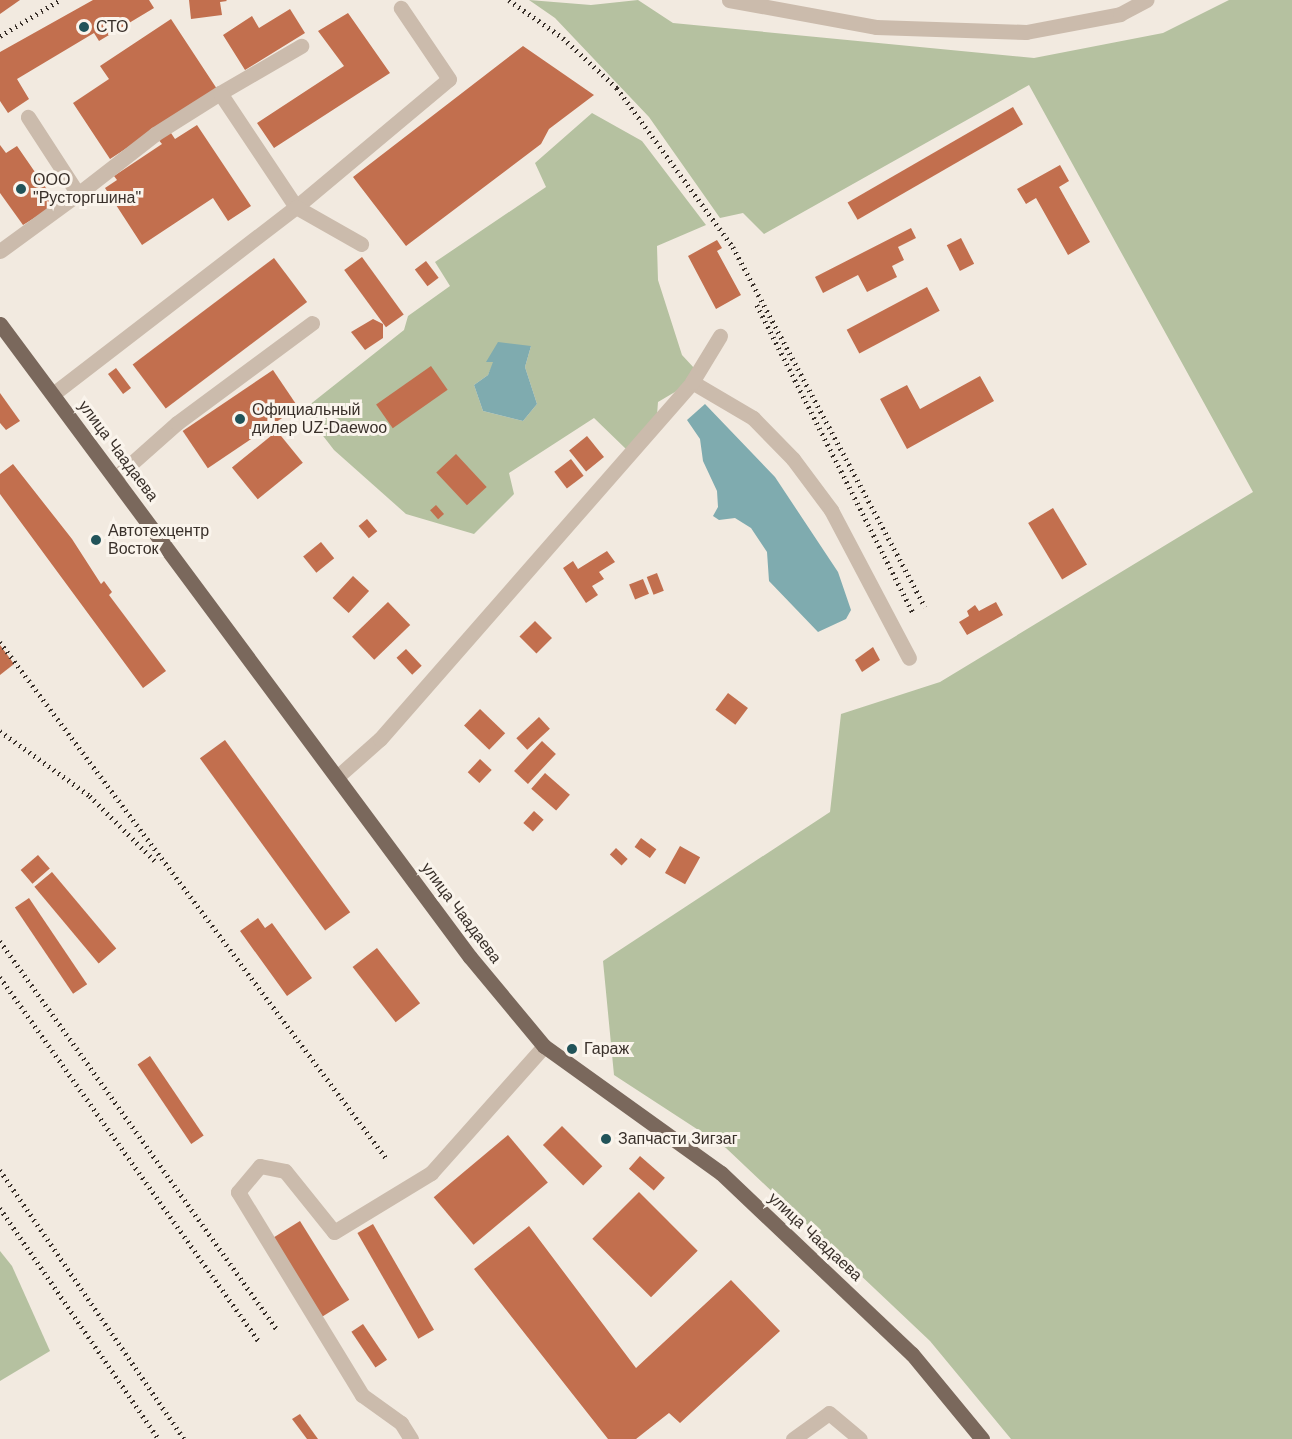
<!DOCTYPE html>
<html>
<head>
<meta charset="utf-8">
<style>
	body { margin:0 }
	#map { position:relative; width:1292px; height:1439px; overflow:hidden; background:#f2eae0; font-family:Arial,sans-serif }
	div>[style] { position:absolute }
	.green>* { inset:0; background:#b5c1a0 }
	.water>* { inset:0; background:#7fabaf }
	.building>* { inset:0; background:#c26f4e; transform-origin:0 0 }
	.minor>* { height:15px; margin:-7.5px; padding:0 7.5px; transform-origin:7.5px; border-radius:7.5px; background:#cbbbac }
	.major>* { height:15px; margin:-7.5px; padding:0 7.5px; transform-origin:7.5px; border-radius:7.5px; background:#7a685c }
	.rail>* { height:4.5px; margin-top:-2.25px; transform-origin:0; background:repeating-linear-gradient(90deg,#39302a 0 1.5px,transparent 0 6px) }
	.dots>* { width:16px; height:16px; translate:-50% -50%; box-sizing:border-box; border:3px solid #faf4ec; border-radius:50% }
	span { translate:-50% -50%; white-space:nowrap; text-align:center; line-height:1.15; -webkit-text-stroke:6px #faf4ec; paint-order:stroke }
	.poi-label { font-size:16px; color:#39302a }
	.left { translate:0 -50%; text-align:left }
	.street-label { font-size:16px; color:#39302a }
</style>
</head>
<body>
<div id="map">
	<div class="green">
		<div style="clip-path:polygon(529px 0,591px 5px,638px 0,673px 23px,1034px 58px,1163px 33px,1229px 0,1292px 0,1292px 1439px,1011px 1439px,930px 1341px,726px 1148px,614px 1075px,603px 961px,830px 812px,841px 714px,940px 682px,1253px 492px,1029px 85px,764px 234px,743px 213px,720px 218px,649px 117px,555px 18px)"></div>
		<div style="clip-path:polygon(evenodd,592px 113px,642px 141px,706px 225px,657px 246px,658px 280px,682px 355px,695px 369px,680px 389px,658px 402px,657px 415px,626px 449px,594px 418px,509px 473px,514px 494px,474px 534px,406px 514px,334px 450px,303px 410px,404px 330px,408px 316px,450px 286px,435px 262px,546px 187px,535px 163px,592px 113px,531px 346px,525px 367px,537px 404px,523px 421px,483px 411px,474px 385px,488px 375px,494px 362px,487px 362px,531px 346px)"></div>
		<div style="clip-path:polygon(0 1251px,12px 1266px,50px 1351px,0 1381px)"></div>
	</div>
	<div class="water">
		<div style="clip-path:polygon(498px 342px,531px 346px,525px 367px,537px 404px,523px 421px,483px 411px,474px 385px,488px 375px,493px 362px,486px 362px)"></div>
		<div style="clip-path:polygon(705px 404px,775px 477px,838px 572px,851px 610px,846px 619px,818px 632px,769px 581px,767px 552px,751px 528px,735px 518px,719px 520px,713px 516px,718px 507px,717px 491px,703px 461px,700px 439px,687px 420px)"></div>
	</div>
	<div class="building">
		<div style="clip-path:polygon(0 0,20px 0,0 14px)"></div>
		<div style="clip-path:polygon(93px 0,149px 0,154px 8px,99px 41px,94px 33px,17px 79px,29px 99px,8px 113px,0 101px,0 52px)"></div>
		<div style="clip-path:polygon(189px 0,226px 0,227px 1px,220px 2px,222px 15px,191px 19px)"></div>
		<div style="clip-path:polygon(290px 9px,305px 33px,245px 70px,223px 35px,252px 16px,259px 28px)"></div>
		<div style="clip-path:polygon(348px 13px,390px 73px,274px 148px,257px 123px,344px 66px,318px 31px)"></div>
		<div style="clip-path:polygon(171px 19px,217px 89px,110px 159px,73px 103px,109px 79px,100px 66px)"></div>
		<div style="clip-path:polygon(523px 46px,594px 95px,549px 129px,541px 144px,406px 246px,353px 177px)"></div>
		<div style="left:1013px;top:107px;width:20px;height:191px;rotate:60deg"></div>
		<div style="clip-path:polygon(197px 125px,251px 206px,228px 221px,213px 198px,142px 245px,105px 188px,117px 180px,114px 176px,162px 144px,157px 138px,169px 130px,175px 139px)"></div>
		<div style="clip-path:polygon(0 145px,6px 153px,17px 146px,57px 204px,23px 225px,0 193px)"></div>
		<div style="clip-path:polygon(1060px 165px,1069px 181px,1059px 187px,1090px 242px,1068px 255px,1036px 198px,1026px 204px,1017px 189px)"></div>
		<div style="clip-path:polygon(911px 228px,916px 238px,898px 247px,904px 260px,892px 266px,897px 277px,867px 292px,858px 275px,823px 293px,815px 277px)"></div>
		<div style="left:961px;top:238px;width:29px;height:16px;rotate:63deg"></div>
		<div style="clip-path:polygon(717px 240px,722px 248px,717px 251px,741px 295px,716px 309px,688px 256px)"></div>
		<div style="left:362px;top:257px;width:71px;height:22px;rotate:54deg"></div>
		<div style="left:274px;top:258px;width:55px;height:177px;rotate:53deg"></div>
		<div style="left:426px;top:261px;width:21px;height:14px;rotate:53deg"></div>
		<div style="left:927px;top:287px;width:27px;height:91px;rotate:62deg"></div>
		<div style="clip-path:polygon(373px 319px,383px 324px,383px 338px,365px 350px,351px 332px)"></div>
		<div style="left:431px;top:366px;width:29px;height:67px;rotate:55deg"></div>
		<div style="left:116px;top:368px;width:25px;height:10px;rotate:53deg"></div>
		<div style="left:273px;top:370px;width:45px;height:109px;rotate:56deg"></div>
		<div style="clip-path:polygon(980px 376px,994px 401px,907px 449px,880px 399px,907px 385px,920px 409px)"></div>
		<div style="clip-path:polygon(0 393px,20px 421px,6px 430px,0 423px)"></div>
		<div style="left:277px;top:431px;width:41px;height:58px;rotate:51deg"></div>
		<div style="left:587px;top:436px;width:27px;height:23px;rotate:51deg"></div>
		<div style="left:456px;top:454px;width:45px;height:27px;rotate:47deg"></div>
		<div style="left:571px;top:459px;width:21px;height:21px;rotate:53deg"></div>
		<div style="clip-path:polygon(13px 464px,72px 539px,101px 584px,104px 581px,112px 592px,109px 595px,166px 671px,143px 688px,0 494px,0 474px)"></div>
		<div style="left:436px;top:505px;width:12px;height:8px;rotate:48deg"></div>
		<div style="left:1053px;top:508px;width:66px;height:29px;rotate:59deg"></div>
		<div style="left:367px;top:519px;width:16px;height:11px;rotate:50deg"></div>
		<div style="left:321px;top:542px;width:21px;height:23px;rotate:51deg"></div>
		<div style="clip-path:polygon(607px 551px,615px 562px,599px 572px,604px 579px,592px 586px,598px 595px,586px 603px,563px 568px,573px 561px,578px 569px)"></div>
		<div style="left:657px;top:573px;width:19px;height:11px;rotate:69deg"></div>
		<div style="left:353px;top:576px;width:22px;height:30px;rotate:43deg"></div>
		<div style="left:643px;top:579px;width:16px;height:15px;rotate:68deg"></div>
		<div style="left:388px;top:602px;width:32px;height:50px;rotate:46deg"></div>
		<div style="clip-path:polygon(996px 602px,1003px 615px,967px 635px,959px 622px,969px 616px,967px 611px,975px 605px,979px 611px)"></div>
		<div style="left:535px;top:621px;width:24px;height:22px;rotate:45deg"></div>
		<div style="clip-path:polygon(0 645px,14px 664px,0 675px)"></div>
		<div style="clip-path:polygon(873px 647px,880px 660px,862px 672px,855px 660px)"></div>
		<div style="left:406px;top:649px;width:23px;height:13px;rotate:47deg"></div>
		<div style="left:728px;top:693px;width:25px;height:21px;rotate:37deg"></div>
		<div style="left:480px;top:709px;width:35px;height:23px;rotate:44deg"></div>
		<div style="left:539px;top:717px;width:16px;height:31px;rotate:47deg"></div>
		<div style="left:225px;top:740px;width:213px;height:31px;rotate:54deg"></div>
		<div style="left:542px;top:741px;width:19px;height:41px;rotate:43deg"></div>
		<div style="left:480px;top:759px;width:16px;height:18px;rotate:43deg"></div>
		<div style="left:545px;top:773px;width:33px;height:21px;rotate:41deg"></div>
		<div style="left:534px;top:811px;width:13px;height:16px;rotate:42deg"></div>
		<div style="left:641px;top:838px;width:19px;height:11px;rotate:36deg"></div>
		<div style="left:680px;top:846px;width:23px;height:31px;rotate:29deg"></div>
		<div style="left:616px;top:848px;width:16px;height:9px;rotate:43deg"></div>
		<div style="left:38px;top:855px;width:18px;height:23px;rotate:49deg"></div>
		<div style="left:52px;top:872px;width:100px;height:23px;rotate:50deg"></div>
		<div style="left:29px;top:898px;width:104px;height:17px;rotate:56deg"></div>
		<div style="clip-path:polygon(258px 918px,265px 928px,272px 923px,312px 978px,287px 996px,240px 931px)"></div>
		<div style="left:377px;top:948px;width:70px;height:31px;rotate:52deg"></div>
		<div style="left:150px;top:1056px;width:96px;height:15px;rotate:56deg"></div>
		<div style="left:562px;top:1126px;width:57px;height:27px;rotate:45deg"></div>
		<div style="left:508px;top:1135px;width:62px;height:97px;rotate:50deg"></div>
		<div style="left:640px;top:1156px;width:33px;height:17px;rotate:41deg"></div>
		<div style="left:639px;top:1192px;width:83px;height:66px;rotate:45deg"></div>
		<div style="left:300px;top:1221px;width:93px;height:33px;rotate:58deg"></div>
		<div style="left:373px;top:1224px;width:122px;height:18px;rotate:60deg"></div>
		<div style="clip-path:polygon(529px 1226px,636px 1368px,731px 1280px,780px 1331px,680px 1423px,669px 1413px,636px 1439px,608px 1439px,474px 1269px)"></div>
		<div style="left:363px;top:1324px;width:43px;height:14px;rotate:56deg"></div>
		<div style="clip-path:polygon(300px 1414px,318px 1439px,307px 1439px,292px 1419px)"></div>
	</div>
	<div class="minor">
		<div style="left:729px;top:0;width:149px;rotate:10.4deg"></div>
		<div style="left:876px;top:27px;width:150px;rotate:1.9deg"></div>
		<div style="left:1026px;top:32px;width:96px;rotate:-10.8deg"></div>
		<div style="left:1120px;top:14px;width:30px;rotate:-28deg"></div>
		<div style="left:220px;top:93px;width:94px;rotate:-30.1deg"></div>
		<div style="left:78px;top:194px;width:98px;rotate:-37.9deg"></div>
		<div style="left:155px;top:134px;width:77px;rotate:-32.2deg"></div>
		<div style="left:220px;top:93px;width:137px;rotate:56.3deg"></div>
		<div style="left:296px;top:207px;width:199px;rotate:-39.9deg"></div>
		<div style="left:449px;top:79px;width:86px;rotate:-124.1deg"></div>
		<div style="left:0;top:251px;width:97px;rotate:-36.2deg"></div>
		<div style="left:78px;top:194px;width:92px;rotate:-123deg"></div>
		<div style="left:692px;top:382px;width:71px;rotate:30.5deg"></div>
		<div style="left:753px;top:418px;width:57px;rotate:45.7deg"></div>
		<div style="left:793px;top:459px;width:64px;rotate:53.3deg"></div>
		<div style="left:831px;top:510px;width:167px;rotate:62.2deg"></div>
		<div style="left:53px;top:394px;width:307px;rotate:-37.6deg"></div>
		<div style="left:296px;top:207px;width:75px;rotate:29.6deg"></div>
		<div style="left:115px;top:478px;width:83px;rotate:-41.6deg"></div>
		<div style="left:177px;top:423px;width:168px;rotate:-36.5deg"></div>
		<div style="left:337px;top:777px;width:57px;rotate:-41.5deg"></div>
		<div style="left:380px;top:739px;width:474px;rotate:-48.8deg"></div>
		<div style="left:692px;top:382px;width:54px;rotate:-58.7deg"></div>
		<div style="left:411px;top:1439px;width:19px;rotate:-122deg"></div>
		<div style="left:401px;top:1423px;width:48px;rotate:-144.3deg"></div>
		<div style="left:362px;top:1395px;width:238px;rotate:-121.4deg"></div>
		<div style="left:238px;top:1192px;width:34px;rotate:-50deg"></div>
		<div style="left:260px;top:1166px;width:25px;rotate:11deg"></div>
		<div style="left:285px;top:1171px;width:78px;rotate:51.2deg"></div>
		<div style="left:334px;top:1232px;width:114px;rotate:-31.3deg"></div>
		<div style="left:431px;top:1173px;width:170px;rotate:-48.3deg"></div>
		<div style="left:793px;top:1439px;width:44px;rotate:-35.8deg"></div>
		<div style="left:829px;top:1413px;width:40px;rotate:40deg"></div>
	</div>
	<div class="major">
		<div style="left:0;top:324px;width:788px;rotate:53.41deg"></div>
		<div style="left:470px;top:957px;width:116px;rotate:50.3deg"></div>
		<div style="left:544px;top:1046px;width:218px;rotate:35.7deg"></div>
		<div style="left:721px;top:1173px;width:263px;rotate:43.5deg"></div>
		<div style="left:912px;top:1354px;width:110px;rotate:50.5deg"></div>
	</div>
	<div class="rail">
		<div style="left:509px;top:0;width:66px;rotate:35.1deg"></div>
		<div style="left:563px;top:38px;width:74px;rotate:42.8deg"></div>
		<div style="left:617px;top:88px;width:197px;rotate:53.9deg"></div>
		<div style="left:733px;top:247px;width:408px;rotate:61.9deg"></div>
		<div style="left:0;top:36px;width:70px;rotate:-31deg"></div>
		<div style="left:757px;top:305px;width:345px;rotate:63.1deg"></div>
		<div style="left:0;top:642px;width:644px;rotate:53.2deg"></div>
		<div style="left:0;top:731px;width:111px;rotate:35.8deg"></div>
		<div style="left:90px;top:796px;width:96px;rotate:45deg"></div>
		<div style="left:0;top:941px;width:477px;rotate:54.5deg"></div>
		<div style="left:0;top:977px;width:448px;rotate:54.6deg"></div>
		<div style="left:0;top:1170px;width:326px;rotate:55.6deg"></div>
		<div style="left:0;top:1208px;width:280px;rotate:55.5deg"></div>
	</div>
	<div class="dots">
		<div style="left:84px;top:27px;background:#215359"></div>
		<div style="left:21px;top:189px;background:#215359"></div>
		<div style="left:240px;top:419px;background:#215359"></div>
		<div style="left:96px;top:540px;background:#215359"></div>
		<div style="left:572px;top:1049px;background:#215359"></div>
		<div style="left:606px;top:1139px;background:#215359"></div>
	</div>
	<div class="poi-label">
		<span class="left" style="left:96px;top:27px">СТО</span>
		<span class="left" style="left:33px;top:189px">ООО<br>"Русторгшина"</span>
		<span class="left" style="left:252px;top:419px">Официальный<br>дилер UZ-Daewoo</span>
		<span class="left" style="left:108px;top:540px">Автотехцентр<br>Восток</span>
		<span class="left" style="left:584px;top:1049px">Гараж</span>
		<span class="left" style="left:618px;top:1139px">Запчасти Зигзаг</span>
	</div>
	<div class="street-label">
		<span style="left:118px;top:451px;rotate:53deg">улица Чаадаева</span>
		<span style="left:461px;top:913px;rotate:53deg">улица Чаадаева</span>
		<span style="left:815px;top:1237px;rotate:43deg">улица Чаадаева</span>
	</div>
</div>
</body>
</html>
